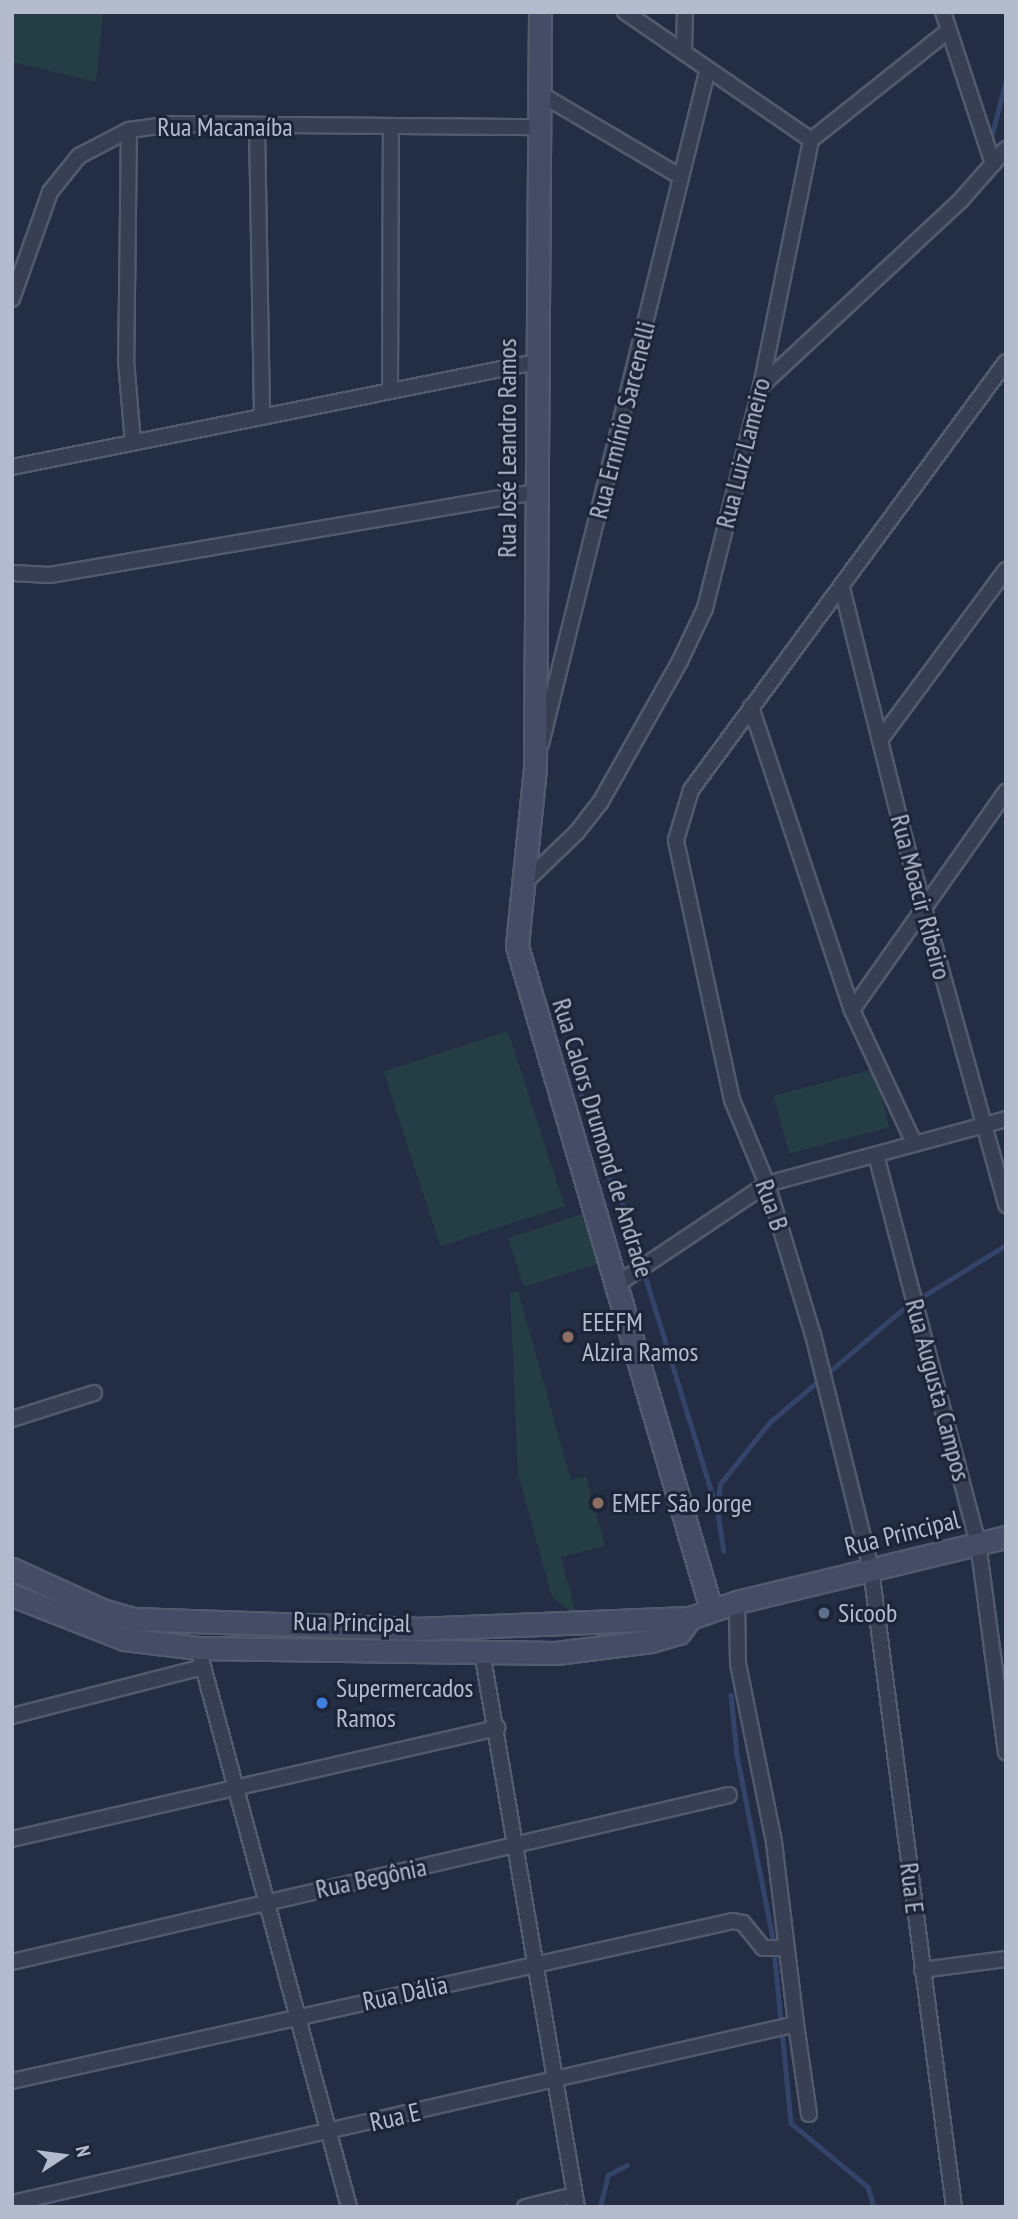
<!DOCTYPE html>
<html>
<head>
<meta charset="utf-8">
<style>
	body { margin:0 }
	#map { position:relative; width:1018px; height:2219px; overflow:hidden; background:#232d43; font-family:"PT Sans Narrow",sans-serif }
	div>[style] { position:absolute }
	.green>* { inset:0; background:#253d44; transform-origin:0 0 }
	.stream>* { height:4.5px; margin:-2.25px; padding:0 2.25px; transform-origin:2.25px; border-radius:2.25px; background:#34436a }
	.roads { filter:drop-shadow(2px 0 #525a6d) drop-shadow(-2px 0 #525a6d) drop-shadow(0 2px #525a6d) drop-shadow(0 -2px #525a6d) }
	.street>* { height:14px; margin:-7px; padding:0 7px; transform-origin:7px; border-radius:7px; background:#383f52 }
	.secondary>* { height:21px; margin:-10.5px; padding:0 10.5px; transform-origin:10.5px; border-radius:10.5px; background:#454d66 }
	.dots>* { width:19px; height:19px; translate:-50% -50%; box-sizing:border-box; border:4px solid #1c2438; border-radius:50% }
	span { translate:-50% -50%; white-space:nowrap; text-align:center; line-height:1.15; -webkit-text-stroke:6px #1c2438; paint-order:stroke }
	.street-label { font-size:26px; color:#b4bbcd }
	.poi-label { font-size:26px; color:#b4bbcd }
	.left { translate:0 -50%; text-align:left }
	.frame { position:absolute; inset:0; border:14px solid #b4bbcd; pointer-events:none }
	.north { position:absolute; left:28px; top:2121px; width:70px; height:70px; -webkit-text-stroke:5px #1c2438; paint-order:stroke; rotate:77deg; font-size:19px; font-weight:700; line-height:28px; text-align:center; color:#b4bbcd }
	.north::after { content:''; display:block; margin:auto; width:24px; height:32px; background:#b4bbcd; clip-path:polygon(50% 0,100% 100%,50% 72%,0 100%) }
</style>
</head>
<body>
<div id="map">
	<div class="green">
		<div style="clip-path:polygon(12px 12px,103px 12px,96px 82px,12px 62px)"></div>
		<div style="left:508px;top:1031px;width:184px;height:131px;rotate:72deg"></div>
		<div style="left:874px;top:1069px;width:60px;height:104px;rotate:75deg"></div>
		<div style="left:585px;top:1213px;width:52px;height:81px;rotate:72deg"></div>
		<div style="clip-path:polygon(518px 1291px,571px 1480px,586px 1476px,605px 1546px,561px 1557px,577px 1617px,552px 1597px,518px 1474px,510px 1293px)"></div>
	</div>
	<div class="stream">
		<div style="left:991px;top:138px;width:60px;rotate:-75.5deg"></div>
		<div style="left:575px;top:1073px;width:96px;rotate:73.1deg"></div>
		<div style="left:603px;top:1165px;width:47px;rotate:63.4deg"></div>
		<div style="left:624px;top:1207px;width:323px;rotate:72.9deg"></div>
		<div style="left:717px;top:1506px;width:22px;rotate:-82deg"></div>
		<div style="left:720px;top:1484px;width:78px;rotate:-51.2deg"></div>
		<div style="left:769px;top:1423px;width:177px;rotate:-40.4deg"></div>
		<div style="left:904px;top:1308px;width:120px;rotate:-31.7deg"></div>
		<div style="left:718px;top:1514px;width:37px;rotate:81deg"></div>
		<div style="left:731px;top:1695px;width:60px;rotate:84.3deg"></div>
		<div style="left:737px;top:1755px;width:187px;rotate:78.9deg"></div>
		<div style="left:773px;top:1939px;width:185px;rotate:84.4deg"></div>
		<div style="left:791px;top:2123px;width:100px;rotate:39.7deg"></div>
		<div style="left:868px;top:2187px;width:21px;rotate:73deg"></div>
		<div style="left:600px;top:2207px;width:33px;rotate:-76deg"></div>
		<div style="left:608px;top:2175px;width:21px;rotate:-28deg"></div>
	</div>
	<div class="roads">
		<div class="street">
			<div style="left:625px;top:12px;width:226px;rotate:34.5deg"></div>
			<div style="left:943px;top:12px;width:160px;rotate:71.8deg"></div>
			<div style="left:684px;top:52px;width:40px;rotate:-88.6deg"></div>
			<div style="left:539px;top:93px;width:165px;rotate:30.6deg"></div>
			<div style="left:257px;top:126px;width:291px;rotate:89deg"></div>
			<div style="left:129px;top:130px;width:230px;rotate:90.7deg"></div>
			<div style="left:126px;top:360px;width:83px;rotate:85.2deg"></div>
			<div style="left:12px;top:299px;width:114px;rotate:-70.4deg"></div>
			<div style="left:50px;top:192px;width:46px;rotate:-51.1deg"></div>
			<div style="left:79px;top:156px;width:56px;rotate:-27.5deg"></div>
			<div style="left:129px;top:130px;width:43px;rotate:-7.9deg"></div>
			<div style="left:172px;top:124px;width:366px;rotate:0.5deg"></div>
			<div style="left:761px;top:386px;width:273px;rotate:-42.9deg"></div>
			<div style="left:961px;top:200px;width:68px;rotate:-48.6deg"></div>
			<div style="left:390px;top:391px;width:263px;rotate:-89.8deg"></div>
			<div style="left:12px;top:467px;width:534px;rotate:-11.33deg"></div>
			<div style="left:12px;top:573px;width:38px;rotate:3deg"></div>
			<div style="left:50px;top:575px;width:491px;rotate:-9.7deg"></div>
			<div style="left:842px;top:588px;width:256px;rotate:76deg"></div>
			<div style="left:904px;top:836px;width:383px;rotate:74.5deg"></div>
			<div style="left:751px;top:707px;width:319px;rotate:71.6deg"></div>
			<div style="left:852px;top:1010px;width:147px;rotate:65deg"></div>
			<div style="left:880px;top:740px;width:212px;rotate:-53.5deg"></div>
			<div style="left:541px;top:744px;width:692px;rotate:-76.12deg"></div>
			<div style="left:523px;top:884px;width:75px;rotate:-43.9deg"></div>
			<div style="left:577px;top:832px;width:37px;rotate:-52deg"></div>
			<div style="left:600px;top:803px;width:163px;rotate:-60.6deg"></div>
			<div style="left:680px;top:661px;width:59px;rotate:-64.7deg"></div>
			<div style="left:705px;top:608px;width:229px;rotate:-75.8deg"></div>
			<div style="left:761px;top:386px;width:251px;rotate:-78.5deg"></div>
			<div style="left:811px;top:140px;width:174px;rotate:-38.5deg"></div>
			<div style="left:852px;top:1010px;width:267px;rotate:-54.8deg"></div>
			<div style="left:876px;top:1155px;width:401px;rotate:75.3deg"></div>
			<div style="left:978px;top:1543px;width:211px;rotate:82.4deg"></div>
			<div style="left:619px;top:1283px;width:178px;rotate:-33.8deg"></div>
			<div style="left:767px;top:1184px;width:248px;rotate:-15.2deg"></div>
			<div style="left:12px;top:1419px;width:86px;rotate:-17.6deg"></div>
			<div style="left:198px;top:1648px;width:579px;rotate:74.88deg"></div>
			<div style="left:482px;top:1652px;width:563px;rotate:80.29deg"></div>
			<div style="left:12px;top:1716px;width:197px;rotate:-14.4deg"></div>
			<div style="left:12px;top:1839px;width:498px;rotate:-12.9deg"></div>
			<div style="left:12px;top:1962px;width:736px;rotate:-13.11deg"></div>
			<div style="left:922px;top:1970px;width:85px;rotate:-7.5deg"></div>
			<div style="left:796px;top:2024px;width:91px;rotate:81.8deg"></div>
			<div style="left:12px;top:2081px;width:739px;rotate:-12.51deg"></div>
			<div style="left:733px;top:1921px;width:10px;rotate:11deg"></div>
			<div style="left:743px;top:1923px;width:32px;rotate:51deg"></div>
			<div style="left:763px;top:1948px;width:24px"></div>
			<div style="left:12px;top:2203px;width:804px;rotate:-12.86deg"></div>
			<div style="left:796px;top:2024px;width:183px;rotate:-96.9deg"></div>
			<div style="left:774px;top:1842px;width:183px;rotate:-101.4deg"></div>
			<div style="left:738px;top:1663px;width:61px;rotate:-90.9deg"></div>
			<div style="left:525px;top:2207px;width:51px;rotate:-13.5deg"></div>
			<div style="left:954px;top:2207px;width:643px;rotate:-97.41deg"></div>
			<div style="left:871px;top:1569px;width:241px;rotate:-103.9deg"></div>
			<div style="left:813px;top:1335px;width:158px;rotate:-106.9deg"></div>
			<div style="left:767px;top:1184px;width:91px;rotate:-112.6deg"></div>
			<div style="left:732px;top:1100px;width:266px;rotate:-102.2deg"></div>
			<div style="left:676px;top:840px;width:52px;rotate:-73.3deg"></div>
			<div style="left:691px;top:790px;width:531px;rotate:-53.65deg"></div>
		</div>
		<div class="secondary">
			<div style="left:540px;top:12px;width:756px;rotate:90.38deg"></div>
			<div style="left:535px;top:768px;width:179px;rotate:95.8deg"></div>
			<div style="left:517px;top:946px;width:691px;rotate:73.69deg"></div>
			<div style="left:12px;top:1569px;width:99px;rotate:24.5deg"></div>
			<div style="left:102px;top:1610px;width:33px;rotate:16deg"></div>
			<div style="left:134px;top:1619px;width:281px;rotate:2deg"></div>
			<div style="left:415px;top:1629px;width:275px;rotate:-2.3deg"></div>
			<div style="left:690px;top:1618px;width:50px;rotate:-18.8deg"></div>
			<div style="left:737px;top:1602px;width:277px;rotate:-13.6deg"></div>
			<div style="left:12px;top:1595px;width:120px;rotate:21.4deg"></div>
			<div style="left:124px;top:1639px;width:75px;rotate:6.9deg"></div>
			<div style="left:198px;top:1648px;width:358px;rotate:0.8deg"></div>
			<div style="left:556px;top:1653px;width:96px;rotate:-7.2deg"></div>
			<div style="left:651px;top:1641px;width:29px;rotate:-16deg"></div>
			<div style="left:679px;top:1633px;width:19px;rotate:-54deg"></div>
		</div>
	</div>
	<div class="dots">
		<div style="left:568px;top:1337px;background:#8d6e63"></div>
		<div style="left:598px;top:1503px;background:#8d6e63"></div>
		<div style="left:824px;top:1613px;background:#5c6f8a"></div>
		<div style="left:322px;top:1703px;background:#3f7fe0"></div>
	</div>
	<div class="street-label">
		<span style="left:225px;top:127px">Rua Macanaíba</span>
		<span style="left:622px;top:420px;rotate:-76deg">Rua Ermínio Sarcenelli</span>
		<span style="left:507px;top:448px;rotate:-90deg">Rua José Leandro Ramos</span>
		<span style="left:743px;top:453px;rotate:-76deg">Rua Luiz Lameiro</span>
		<span style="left:921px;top:897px;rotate:75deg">Rua Moacir Ribeiro</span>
		<span style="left:603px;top:1138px;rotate:73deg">Rua Calors Drumond de Andrade</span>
		<span style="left:772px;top:1205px;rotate:71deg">Rua B</span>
		<span style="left:938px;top:1390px;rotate:75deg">Rua Augusta Campos</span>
		<span style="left:902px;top:1533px;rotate:-14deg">Rua Principal</span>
		<span style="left:352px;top:1622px;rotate:1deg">Rua Principal</span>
		<span style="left:371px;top:1878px;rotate:-12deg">Rua Begônia</span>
		<span style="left:912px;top:1888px;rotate:83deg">Rua E</span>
		<span style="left:405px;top:1993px;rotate:-12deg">Rua Dália</span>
		<span style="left:395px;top:2117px;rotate:-13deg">Rua E</span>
	</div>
	<div class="poi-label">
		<span class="left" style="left:582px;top:1337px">EEEFM<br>Alzira Ramos</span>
		<span class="left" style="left:612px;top:1503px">EMEF São Jorge</span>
		<span class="left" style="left:838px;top:1613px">Sicoob</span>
		<span class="left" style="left:336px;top:1703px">Supermercados<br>Ramos</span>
	</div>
	<div class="frame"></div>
	<div class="north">N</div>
</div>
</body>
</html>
